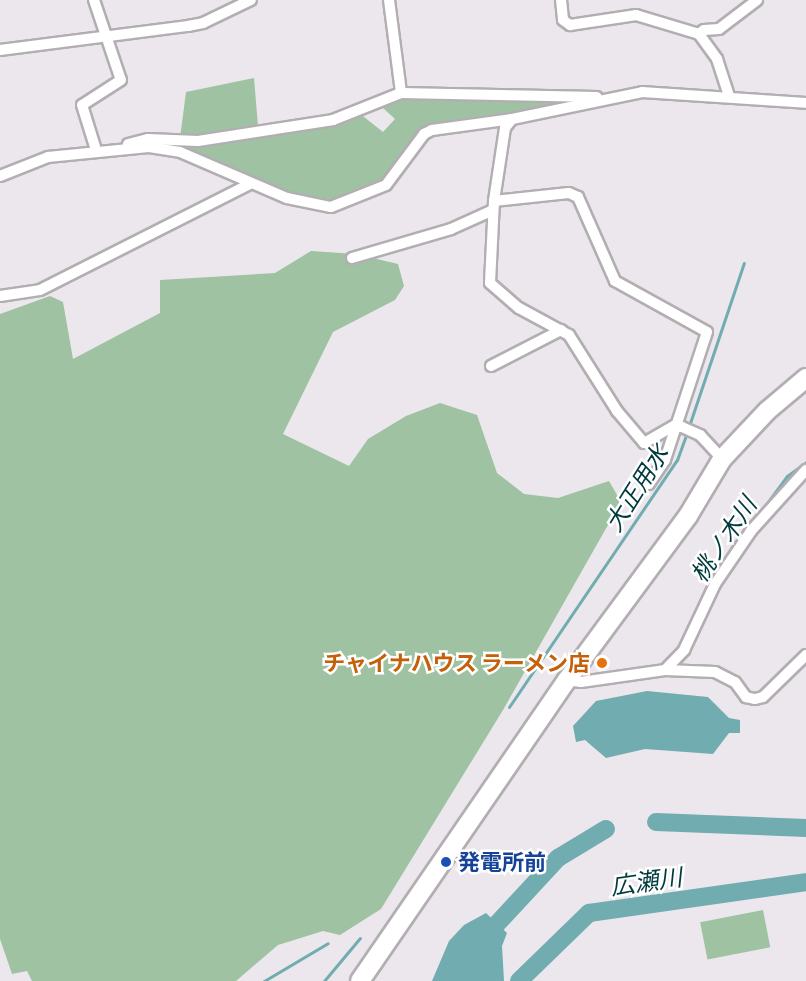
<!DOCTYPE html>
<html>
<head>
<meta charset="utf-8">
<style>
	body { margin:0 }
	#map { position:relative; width:806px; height:981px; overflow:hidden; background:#ebe7ec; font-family:Commissioner,"Noto Sans JP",sans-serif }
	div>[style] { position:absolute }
	.green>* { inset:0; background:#9fc2a2; transform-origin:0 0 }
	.water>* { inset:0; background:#70acb0 }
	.stream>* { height:3px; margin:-1.5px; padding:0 1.5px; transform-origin:1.5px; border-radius:1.5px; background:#70acb0 }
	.river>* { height:18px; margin:-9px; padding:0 9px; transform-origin:9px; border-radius:9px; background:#70acb0 }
	.roads { filter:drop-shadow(2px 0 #b2aeb2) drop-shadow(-2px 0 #b2aeb2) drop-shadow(0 2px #b2aeb2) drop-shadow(0 -2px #b2aeb2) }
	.minor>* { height:10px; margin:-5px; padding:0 5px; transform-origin:5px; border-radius:5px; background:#fff }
	.trunk>* { height:18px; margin:-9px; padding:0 9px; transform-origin:9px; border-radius:9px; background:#fff }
	.dots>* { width:16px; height:16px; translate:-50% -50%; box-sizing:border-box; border:3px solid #fff; border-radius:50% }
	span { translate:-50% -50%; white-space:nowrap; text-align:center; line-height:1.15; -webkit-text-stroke:5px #fff; paint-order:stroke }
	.food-label { font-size:22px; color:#c56008; font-weight:700 }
	.right { translate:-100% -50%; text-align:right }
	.transit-label { font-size:22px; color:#164399; font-weight:700 }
	.left { translate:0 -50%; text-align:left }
	.water-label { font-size:24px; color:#003a3e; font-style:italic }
</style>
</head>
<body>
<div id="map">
	<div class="green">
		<div style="clip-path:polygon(254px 78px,259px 138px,325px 126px,359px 113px,383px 132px,395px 119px,383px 108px,407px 97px,577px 99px,423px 130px,412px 140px,381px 183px,333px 202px,313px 202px,179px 146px,186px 92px)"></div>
		<div style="clip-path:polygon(311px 251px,356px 254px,398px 264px,404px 286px,395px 300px,333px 332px,283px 434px,349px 466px,368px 439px,406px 416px,440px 403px,477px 415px,497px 473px,524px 494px,558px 498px,609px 481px,621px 502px,503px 710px,381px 909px,340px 935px,323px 931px,278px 945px,236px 981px,32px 981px,27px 971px,12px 974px,0 939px,0 314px,50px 296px,63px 302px,73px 359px,160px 313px,160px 280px,275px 273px)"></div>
		<div style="left:763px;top:910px;width:38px;height:64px;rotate:79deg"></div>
	</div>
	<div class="water">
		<div style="clip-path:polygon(647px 691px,708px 697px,729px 718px,740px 720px,740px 733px,729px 733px,713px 754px,645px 749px,606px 758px,585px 740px,576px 742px,573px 726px,596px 701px)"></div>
		<div style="clip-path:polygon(486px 913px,507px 933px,502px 946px,504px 981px,432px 981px,449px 941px,464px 925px)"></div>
	</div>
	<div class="stream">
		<div style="left:689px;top:426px;width:172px;rotate:-71.4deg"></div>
		<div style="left:756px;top:518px;width:52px;rotate:-53.6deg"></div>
		<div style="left:787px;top:476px;width:24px;rotate:-36deg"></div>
		<div style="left:704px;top:595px;width:53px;rotate:-58.1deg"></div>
		<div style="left:509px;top:707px;width:299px;rotate:-55.8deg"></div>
		<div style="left:677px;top:460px;width:30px;rotate:-70deg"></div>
		<div style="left:264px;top:981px;width:74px;rotate:-30.7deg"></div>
		<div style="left:324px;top:981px;width:56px;rotate:-50.1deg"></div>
	</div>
	<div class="river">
		<div style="left:656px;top:822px;width:150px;rotate:2.3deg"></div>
		<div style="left:494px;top:927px;width:94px;rotate:-47.2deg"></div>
		<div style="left:558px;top:858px;width:56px;rotate:-31.1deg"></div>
		<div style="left:519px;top:981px;width:98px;rotate:-44.2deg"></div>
		<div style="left:589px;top:913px;width:219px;rotate:-8.1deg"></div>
	</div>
	<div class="roads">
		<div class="minor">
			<div style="left:94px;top:0;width:84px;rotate:71.4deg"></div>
			<div style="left:121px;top:80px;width:46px;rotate:147.3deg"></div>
			<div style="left:82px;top:105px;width:47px;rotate:72.7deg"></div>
			<div style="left:389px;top:0;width:94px;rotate:82.6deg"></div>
			<div style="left:561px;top:0;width:20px;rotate:84deg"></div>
			<div style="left:563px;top:20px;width:9px;rotate:36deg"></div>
			<div style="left:570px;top:25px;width:67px;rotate:-8.6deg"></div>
			<div style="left:636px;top:15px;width:66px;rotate:16.8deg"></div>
			<div style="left:699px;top:34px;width:31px;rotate:54deg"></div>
			<div style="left:717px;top:59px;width:40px;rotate:72deg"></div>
			<div style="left:699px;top:34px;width:6px;rotate:-39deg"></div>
			<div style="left:704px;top:30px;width:15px;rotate:-4deg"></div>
			<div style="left:719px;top:29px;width:48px;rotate:-37.3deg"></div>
			<div style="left:0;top:50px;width:190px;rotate:-7.3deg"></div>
			<div style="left:188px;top:26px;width:15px;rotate:-11deg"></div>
			<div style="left:203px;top:23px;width:53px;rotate:-25.6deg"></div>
			<div style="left:512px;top:119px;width:11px;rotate:128deg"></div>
			<div style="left:505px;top:128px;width:74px;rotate:98.6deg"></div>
			<div style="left:494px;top:201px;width:82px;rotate:92.8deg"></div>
			<div style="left:490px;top:283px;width:38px;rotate:41deg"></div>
			<div style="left:519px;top:308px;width:57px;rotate:28.4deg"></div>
			<div style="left:569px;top:335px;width:90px;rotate:57.7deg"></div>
			<div style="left:617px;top:411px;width:42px;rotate:49.8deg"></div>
			<div style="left:644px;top:443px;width:34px;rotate:-30deg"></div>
			<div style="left:674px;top:426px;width:8px;rotate:7deg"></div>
			<div style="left:682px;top:427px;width:20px;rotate:24deg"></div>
			<div style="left:700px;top:435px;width:33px;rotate:47deg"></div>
			<div style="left:128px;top:144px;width:21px;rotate:-14deg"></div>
			<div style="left:148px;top:139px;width:50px;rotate:2.3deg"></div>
			<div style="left:198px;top:141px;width:137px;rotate:-8.8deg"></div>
			<div style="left:333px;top:120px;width:73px;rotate:-21.7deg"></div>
			<div style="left:401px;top:93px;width:196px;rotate:1.2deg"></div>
			<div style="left:0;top:176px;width:52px;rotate:-21.6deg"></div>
			<div style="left:48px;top:157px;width:101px;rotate:-5.7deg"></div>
			<div style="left:149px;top:147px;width:31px;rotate:9deg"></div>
			<div style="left:180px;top:152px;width:116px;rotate:23.3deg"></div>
			<div style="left:287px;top:198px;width:45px;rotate:11.6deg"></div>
			<div style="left:331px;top:207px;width:59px;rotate:-21.8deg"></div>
			<div style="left:386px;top:185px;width:64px;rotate:-53.3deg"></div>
			<div style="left:424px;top:134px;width:9px;rotate:-27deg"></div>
			<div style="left:432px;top:130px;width:81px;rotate:-7.8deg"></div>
			<div style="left:512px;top:119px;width:133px;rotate:-11.7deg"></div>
			<div style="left:642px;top:92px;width:164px;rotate:3.8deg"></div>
			<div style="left:494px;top:201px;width:75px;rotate:-6.1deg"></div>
			<div style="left:569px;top:193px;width:10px;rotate:24deg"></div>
			<div style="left:578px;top:197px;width:92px;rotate:66.2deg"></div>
			<div style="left:615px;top:281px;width:105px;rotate:29deg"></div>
			<div style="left:707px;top:332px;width:135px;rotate:108.2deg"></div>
			<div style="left:665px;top:460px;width:29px;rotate:124deg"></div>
			<div style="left:352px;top:258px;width:103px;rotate:-16.3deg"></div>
			<div style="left:451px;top:229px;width:46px;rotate:-24.3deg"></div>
			<div style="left:0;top:296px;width:40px;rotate:-8.5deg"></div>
			<div style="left:40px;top:290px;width:235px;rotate:-26.8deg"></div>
			<div style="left:491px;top:366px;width:79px;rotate:-27.2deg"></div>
			<div style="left:665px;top:670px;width:28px;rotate:-46deg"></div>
			<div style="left:684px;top:650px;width:73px;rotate:-64.8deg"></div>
			<div style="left:715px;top:584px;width:64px;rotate:-55.8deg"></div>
			<div style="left:751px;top:531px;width:82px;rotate:-48deg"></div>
			<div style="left:567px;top:680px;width:14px;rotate:8deg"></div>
			<div style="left:581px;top:682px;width:85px;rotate:-8.1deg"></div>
			<div style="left:665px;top:670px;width:50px;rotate:2.3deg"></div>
			<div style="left:715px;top:672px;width:22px;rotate:27deg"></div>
			<div style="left:735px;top:682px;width:19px;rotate:54deg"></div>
			<div style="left:746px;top:697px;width:9px;rotate:13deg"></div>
			<div style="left:755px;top:699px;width:8px;rotate:-14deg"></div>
			<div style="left:763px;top:697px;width:60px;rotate:-44.3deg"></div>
		</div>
		<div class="trunk">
			<div style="left:360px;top:981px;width:365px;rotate:-55.5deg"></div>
			<div style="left:567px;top:680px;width:204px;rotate:-53.6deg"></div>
			<div style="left:688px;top:516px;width:66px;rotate:-59.2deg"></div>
			<div style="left:722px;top:459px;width:66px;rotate:-46.8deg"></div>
			<div style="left:767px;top:411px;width:51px;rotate:-40.2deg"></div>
		</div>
	</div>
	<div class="dots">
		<div style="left:602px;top:663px;background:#e8710a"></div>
		<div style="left:446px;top:862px;background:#1a4fb4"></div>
	</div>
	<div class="food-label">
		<span class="right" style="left:590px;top:663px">チャイナハウス ラーメン店</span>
	</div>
	<div class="transit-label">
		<span class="left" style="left:458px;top:862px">発電所前</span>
	</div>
	<div class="water-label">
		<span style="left:636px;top:488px;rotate:-58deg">大正用水</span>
		<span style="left:723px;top:539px;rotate:-56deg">桃ノ木川</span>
		<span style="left:646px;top:881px;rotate:-8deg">広瀬川</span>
	</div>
</div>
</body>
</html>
